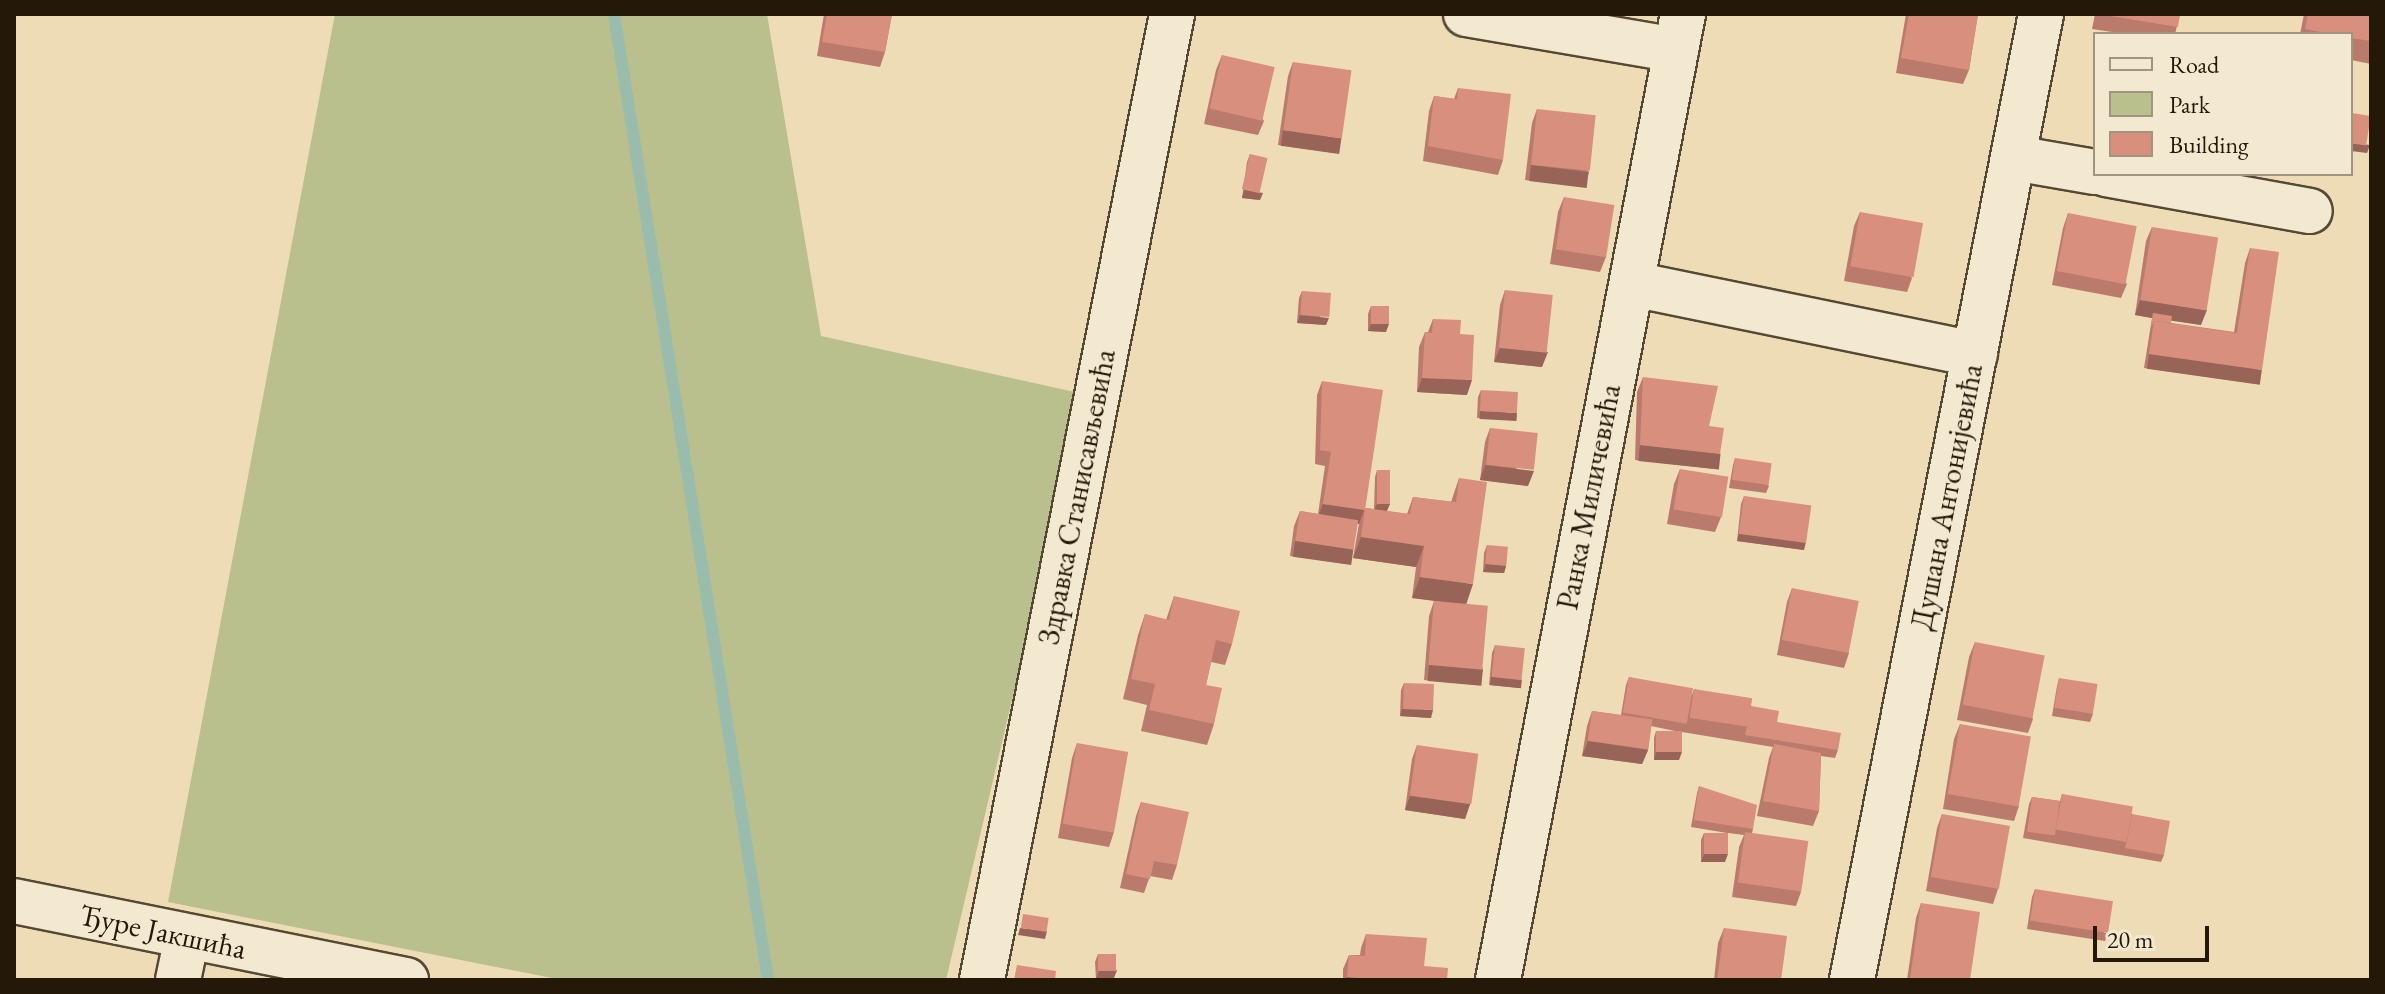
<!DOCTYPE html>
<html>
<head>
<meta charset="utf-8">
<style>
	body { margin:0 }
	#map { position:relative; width:2385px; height:994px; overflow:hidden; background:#eddcb6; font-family:"EB Garamond",serif }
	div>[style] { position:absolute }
	.green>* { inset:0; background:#b9c08d }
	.stream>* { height:12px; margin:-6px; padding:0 6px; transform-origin:6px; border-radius:6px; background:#99bcac }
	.roads { filter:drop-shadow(2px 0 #564934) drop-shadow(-2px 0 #564934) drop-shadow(0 2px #564934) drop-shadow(0 -2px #564934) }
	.minor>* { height:44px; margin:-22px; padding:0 22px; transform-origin:22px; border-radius:22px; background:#f3e8d0 }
	.wall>* { inset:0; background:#bb7b6c }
	.shaded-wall>* { inset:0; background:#986458; transform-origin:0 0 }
	.building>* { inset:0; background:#d98f7e; transform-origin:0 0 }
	span { translate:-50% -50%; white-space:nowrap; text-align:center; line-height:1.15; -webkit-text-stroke:6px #f3e8d0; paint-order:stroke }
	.street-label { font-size:30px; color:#241808 }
	.frame { position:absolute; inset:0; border:16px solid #241808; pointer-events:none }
	.legend { position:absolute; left:2093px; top:32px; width:260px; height:144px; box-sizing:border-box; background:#f3e8d0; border:2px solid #a09580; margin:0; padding:10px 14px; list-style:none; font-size:24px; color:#241808 }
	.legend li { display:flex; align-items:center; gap:16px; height:40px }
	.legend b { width:40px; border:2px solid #a09580 }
	.scale { position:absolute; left:2093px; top:926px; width:116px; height:36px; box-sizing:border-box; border:4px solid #241808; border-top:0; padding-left:10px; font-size:24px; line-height:28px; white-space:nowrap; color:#241808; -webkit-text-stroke:6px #f3e8d0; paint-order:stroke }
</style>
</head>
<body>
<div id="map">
	<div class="green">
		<div style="clip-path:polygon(335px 14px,767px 14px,821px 336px,1084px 394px,946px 980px,562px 980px,168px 902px)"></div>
	</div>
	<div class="stream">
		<div style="left:614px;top:14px;width:978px;rotate:80.94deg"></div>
	</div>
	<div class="roads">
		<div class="minor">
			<div style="left:1466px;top:14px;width:213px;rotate:9.7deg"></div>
			<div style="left:2014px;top:158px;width:82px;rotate:9.8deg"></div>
			<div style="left:2106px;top:174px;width:207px;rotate:10.3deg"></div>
			<div style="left:1633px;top:284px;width:349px;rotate:11.6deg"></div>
			<div style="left:14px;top:901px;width:400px;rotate:11.4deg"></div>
			<div style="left:178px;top:980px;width:44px;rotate:-78.2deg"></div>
			<div style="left:982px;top:980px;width:985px;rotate:-78.87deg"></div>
			<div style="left:1498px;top:980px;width:984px;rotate:-79.16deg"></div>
			<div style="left:1852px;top:980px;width:984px;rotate:-78.93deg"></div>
		</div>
	</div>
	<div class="wall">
		<div style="clip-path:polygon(824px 14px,892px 14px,885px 52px,880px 67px,817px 56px)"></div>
		<div style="clip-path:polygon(1906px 14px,1978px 14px,1969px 70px,1963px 84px,1896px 73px)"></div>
		<div style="clip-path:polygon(2095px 14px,2180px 14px,2175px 34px,2126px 34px,2092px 29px)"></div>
		<div style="clip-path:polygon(2304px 14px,2371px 14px,2371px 64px,2351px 60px,2351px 34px,2300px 34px)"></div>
		<div style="clip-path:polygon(1222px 55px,1264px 121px,1258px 135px,1204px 124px,1216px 70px)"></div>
		<div style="clip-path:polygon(1293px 62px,1335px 153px,1278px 145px,1288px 76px)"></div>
		<div style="clip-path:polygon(1458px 88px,1503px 160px,1498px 175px,1423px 161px,1429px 111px,1434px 96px,1454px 99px)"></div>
		<div style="clip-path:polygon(1537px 109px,1589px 172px,1584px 187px,1525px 180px,1532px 123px)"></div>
		<div style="clip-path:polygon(1250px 154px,1260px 200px,1242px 198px,1247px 162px)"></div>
		<div style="clip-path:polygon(1564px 197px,1606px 257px,1600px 272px,1550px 264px,1558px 212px)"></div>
		<div style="clip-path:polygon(1860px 212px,1912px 278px,1907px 292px,1844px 281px,1854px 226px)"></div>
		<div style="clip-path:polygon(2068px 213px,2127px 284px,2121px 298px,2052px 285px,2063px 228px)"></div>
		<div style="clip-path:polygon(2152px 227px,2201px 325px,2171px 320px,2171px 323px,2234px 332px,2245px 263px,2250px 248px,2257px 384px,2144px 368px,2152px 318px,2135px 315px,2146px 241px)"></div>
		<div style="clip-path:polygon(1505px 290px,1542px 367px,1494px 362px,1500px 305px)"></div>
		<div style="clip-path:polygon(1302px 291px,1326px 325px,1297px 323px,1299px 298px)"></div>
		<div style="clip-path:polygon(1371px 306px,1386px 332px,1368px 331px,1368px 314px)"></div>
		<div style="clip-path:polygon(1433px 319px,1460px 334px,1467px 395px,1417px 392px,1419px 347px,1425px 332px,1428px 332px)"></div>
		<div style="clip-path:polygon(1643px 377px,1709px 426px,1715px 469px,1635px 460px,1637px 392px)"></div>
		<div style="clip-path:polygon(1322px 381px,1365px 508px,1374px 509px,1375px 477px,1377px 470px,1387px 511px,1407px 514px,1413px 497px,1451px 502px,1459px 478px,1466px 604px,1483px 670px,1478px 685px,1424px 680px,1429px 616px,1434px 601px,1446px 602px,1412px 598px,1416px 567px,1353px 558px,1359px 524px,1357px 524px,1348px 564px,1290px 556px,1294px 526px,1300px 511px,1318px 514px,1325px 466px,1315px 464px,1317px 395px)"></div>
		<div style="clip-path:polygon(1481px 390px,1514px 420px,1477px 418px,1478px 397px)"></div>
		<div style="clip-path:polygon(1490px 428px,1528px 486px,1480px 480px,1485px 442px)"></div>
		<div style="clip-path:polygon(1735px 458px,1769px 486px,1766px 493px,1729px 488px,1733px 465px)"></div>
		<div style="clip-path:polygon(1680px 469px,1721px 517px,1715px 532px,1667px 524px,1674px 484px)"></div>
		<div style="clip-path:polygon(1744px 496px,1804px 550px,1737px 541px,1741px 504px)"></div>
		<div style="clip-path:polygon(1487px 545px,1506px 566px,1504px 573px,1483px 572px,1484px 553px)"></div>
		<div style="clip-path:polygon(1792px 588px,1849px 653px,1844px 668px,1777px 655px,1787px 602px)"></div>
		<div style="clip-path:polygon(1174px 596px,1232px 644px,1225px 665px,1211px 662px,1206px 685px,1214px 724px,1207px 745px,1141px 731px,1147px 705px,1123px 699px,1138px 635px,1145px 614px,1166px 620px)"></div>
		<div style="clip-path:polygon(1975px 642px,2033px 719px,2028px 733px,1957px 720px,1969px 657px)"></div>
		<div style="clip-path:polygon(1495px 645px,1522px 680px,1519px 688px,1489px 685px,1492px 653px)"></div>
		<div style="clip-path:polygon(1629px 677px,1692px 695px,1694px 689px,1751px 706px,1777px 722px,1838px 750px,1835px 758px,1821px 756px,1819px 811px,1813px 826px,1757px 816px,1769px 758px,1773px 747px,1682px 732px,1679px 760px,1654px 760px,1654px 738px,1656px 731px,1675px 731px,1651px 726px,1648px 750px,1642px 764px,1582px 756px,1587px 726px,1592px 711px,1621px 715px,1626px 685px)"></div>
		<div style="clip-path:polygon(2059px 678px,2093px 714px,2090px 722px,2052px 716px,2057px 686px)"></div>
		<div style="clip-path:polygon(1404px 683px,1431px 718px,1400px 716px,1401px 690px)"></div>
		<div style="clip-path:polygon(1960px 724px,2019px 806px,2014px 821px,1943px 809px,1954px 739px)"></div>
		<div style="clip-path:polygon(1077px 743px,1114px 832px,1109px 847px,1058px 838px,1072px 758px)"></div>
		<div style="clip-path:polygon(1417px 745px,1470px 804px,1465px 819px,1405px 810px,1412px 759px)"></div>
		<div style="clip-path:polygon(1699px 786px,1753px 829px,1752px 833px,1801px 892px,1796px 906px,1732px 897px,1739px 847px,1744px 835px,1728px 833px,1725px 862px,1701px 862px,1701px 840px,1704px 833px,1727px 833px,1691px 827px,1697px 793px)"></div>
		<div style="clip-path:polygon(2062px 794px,2132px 814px,2164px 855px,2161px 862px,2023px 838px,2029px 804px,2032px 797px,2060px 801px)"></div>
		<div style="clip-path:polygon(1141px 802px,1177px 865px,1172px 880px,1150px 876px,1144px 893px,1120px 888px,1136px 816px)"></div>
		<div style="clip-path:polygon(1942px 814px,1998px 889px,1993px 904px,1926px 891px,1937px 828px)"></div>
		<div style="clip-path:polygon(2035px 889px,2107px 934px,2105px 941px,2027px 929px,2032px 897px)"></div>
		<div style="clip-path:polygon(1921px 903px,1970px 980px,1907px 980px,1916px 918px)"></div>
		<div style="clip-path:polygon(1724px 928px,1781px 980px,1714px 980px,1718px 943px)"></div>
		<div style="clip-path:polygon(1366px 934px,1424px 966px,1447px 980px,1343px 980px,1343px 969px,1349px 955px,1360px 955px,1361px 948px)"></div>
		<div style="clip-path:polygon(1098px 954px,1114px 978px,1096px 979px,1095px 962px)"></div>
	</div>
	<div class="shaded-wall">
		<div style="left:1283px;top:130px;width:59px;height:16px;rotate:8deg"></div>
		<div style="clip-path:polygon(2351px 143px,2370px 145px,2367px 153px,2351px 151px)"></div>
		<div style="left:1531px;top:165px;width:58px;height:16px;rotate:7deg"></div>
		<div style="clip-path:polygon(1244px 190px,1263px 193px,1260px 200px,1242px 198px)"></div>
		<div style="clip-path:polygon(2140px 300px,2207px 310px,2201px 325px,2153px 318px,2153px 313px,2152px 318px,2135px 315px)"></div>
		<div style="clip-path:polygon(1300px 315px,1329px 318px,1326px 325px,1297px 323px)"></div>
		<div style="clip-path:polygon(1371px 324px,1389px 324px,1386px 332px,1368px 331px)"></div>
		<div style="clip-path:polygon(1500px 348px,1548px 352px,1542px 367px,1494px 362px)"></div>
		<div style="left:2149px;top:354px;width:114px;height:15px;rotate:8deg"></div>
		<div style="clip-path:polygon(1422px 378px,1472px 380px,1467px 395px,1417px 392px)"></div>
		<div style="left:1480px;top:411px;width:37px;height:8px;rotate:3deg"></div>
		<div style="left:1640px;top:445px;width:81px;height:16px;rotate:6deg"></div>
		<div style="clip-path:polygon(1485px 465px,1534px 471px,1528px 486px,1480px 480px)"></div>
		<div style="clip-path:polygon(1323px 504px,1364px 510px,1359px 524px,1317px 519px)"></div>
		<div style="clip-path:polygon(1377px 504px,1390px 504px,1387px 511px,1374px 511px)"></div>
		<div style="clip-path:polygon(1739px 534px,1806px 542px,1804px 550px,1737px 541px)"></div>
		<div style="clip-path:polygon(1361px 537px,1424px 546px,1416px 567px,1353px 558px)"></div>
		<div style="left:1295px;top:541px;width:59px;height:16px;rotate:8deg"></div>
		<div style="clip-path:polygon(1486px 564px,1506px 566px,1504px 573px,1483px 572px)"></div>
		<div style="clip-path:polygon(1420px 577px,1473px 584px,1466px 605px,1412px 598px)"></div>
		<div style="left:1429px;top:665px;width:54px;height:16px;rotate:5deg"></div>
		<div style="left:1491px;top:677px;width:31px;height:8px;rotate:6deg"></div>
		<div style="clip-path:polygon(1402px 709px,1433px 710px,1431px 718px,1400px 716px)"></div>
		<div style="clip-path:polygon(1588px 741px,1648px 750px,1642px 764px,1582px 756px)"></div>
		<div style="clip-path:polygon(1656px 752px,1682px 752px,1679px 760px,1654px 760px)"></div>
		<div style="clip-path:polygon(1410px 796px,1470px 804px,1465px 819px,1405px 810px)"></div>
		<div style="clip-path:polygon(1704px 854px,1728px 854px,1725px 862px,1701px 862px)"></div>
		<div style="clip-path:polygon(1020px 928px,1047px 931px,1045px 939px,1018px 935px)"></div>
		<div style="clip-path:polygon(1117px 970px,1114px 978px,1096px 979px,1099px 971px)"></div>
		<div style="clip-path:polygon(1347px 977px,1369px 979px,1369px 980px,1346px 980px)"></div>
	</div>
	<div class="building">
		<div style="clip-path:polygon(827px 14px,892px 14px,885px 52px,822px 42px)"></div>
		<div style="clip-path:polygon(1909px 14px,1978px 14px,1969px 70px,1901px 58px)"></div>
		<div style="clip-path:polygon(2098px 14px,2180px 14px,2178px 27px)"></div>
		<div style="clip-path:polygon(2308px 14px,2371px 14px,2371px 41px,2351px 38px,2351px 34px,2331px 34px,2305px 29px)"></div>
		<div style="left:1222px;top:55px;width:54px;height:55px;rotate:13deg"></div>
		<div style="left:1293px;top:62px;width:59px;height:69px;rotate:8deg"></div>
		<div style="clip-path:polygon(1458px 88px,1511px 94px,1503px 160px,1428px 146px,1434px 96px,1457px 99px)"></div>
		<div style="left:1537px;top:109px;width:59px;height:56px;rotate:6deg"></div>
		<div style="left:2352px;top:113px;width:19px;height:30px;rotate:9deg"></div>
		<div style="left:1250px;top:154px;width:18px;height:36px;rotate:13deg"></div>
		<div style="left:1564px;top:197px;width:51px;height:53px;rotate:9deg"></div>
		<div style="left:1860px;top:212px;width:64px;height:55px;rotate:10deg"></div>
		<div style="left:2068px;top:213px;width:70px;height:59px;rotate:11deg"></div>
		<div style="left:2152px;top:227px;width:67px;height:74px;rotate:9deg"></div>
		<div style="clip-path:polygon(2250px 248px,2279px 252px,2262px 370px,2149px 354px,2154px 321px,2237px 333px)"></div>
		<div style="left:1505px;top:290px;width:48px;height:58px;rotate:6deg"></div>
		<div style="left:1302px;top:291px;width:29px;height:24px;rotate:4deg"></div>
		<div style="left:1371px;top:306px;width:18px;height:18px"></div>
		<div style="clip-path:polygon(2153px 313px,2172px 316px,2171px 323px,2154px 321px,2151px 327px)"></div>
		<div style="clip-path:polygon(1433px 319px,1461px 320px,1460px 334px,1474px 335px,1472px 380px,1422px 378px,1425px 332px,1432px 333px)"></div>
		<div style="clip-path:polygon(1643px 377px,1718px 386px,1709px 426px,1724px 428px,1720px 454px,1640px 445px)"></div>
		<div style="clip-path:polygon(1322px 381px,1383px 390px,1365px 510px,1323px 504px,1331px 452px,1320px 450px)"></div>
		<div style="left:1481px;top:390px;width:37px;height:21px;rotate:3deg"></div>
		<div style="left:1490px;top:428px;width:48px;height:37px;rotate:6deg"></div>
		<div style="left:1735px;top:458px;width:37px;height:22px;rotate:8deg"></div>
		<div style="left:1680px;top:469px;width:49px;height:41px;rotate:9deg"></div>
		<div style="left:1377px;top:470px;width:13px;height:34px"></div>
		<div style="clip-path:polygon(1459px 478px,1487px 482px,1473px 584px,1420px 577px,1424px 546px,1361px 537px,1365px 508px,1410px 514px,1413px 497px,1456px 502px)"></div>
		<div style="left:1744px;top:496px;width:68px;height:38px;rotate:8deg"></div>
		<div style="left:1300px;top:511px;width:59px;height:30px;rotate:9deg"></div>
		<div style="left:1487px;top:545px;width:21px;height:19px;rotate:5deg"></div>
		<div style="left:1792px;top:588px;width:68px;height:53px;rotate:11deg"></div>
		<div style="clip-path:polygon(1174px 596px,1240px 611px,1232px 644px,1216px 640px,1206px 685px,1222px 688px,1214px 724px,1149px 710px,1155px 684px,1131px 679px,1145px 614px,1169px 620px)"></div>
		<div style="left:1434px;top:601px;width:54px;height:64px;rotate:5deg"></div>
		<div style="left:1975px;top:642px;width:71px;height:64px;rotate:11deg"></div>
		<div style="left:1495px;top:645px;width:30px;height:32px;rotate:6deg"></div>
		<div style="left:1629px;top:677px;width:65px;height:36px;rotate:10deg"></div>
		<div style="left:2059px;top:678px;width:39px;height:30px;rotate:9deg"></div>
		<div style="left:1404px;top:683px;width:30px;height:26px;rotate:2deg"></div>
		<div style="left:1694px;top:689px;width:59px;height:29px;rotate:9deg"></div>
		<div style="clip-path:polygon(1751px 706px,1779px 711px,1777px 722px,1841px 733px,1838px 750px,1745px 735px)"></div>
		<div style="left:1592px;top:711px;width:61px;height:30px;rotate:8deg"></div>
		<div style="left:1960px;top:724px;width:72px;height:71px;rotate:10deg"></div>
		<div style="left:1656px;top:731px;width:26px;height:21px"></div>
		<div style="left:1077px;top:743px;width:52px;height:82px;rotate:10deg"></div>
		<div style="clip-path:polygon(1774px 744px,1821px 753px,1819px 811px,1763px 801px)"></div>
		<div style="left:1417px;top:745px;width:62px;height:51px;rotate:8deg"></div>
		<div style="clip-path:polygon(1699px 786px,1757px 805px,1753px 829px,1694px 820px)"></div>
		<div style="left:2062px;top:794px;width:72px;height:36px;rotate:10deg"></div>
		<div style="left:2032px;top:797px;width:28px;height:35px;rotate:8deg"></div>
		<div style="clip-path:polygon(1141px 802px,1189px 812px,1177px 865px,1154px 861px,1150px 879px,1126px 874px)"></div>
		<div style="left:1942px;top:814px;width:69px;height:64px;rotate:10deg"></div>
		<div style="clip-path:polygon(2132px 814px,2170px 821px,2164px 855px,2125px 848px,2127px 841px)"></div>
		<div style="left:1745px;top:832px;width:64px;height:51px;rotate:8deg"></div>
		<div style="left:1704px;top:833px;width:24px;height:21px"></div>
		<div style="left:2035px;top:889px;width:79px;height:32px;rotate:9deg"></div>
		<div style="clip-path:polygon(1921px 903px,1980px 912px,1970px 980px,1920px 980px,1910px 979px)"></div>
		<div style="left:1023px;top:914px;width:26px;height:14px;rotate:9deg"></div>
		<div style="clip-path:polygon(1724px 928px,1787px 936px,1781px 980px,1717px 980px)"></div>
		<div style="clip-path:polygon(1366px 934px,1427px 938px,1424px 966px,1448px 968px,1447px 980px,1369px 980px,1369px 979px,1347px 977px,1349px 955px,1365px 956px)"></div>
		<div style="left:1098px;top:954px;width:18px;height:17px"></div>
		<div style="clip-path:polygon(1017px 965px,1056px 971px,1055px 980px,1014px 980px)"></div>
	</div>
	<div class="street-label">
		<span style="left:1077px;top:497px;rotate:-79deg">Здравка Станисављевића</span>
		<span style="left:1589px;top:497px;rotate:-79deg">Ранка Миличевића</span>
		<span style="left:1947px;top:497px;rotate:-79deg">Душана Антонијевића</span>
		<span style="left:163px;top:932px;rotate:12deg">Ђуре Јакшића</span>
	</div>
	<div class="frame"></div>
	<ul class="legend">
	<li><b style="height:10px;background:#f3e8d0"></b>Road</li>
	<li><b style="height:22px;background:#b9c08d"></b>Park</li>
	<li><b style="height:22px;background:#d98f7e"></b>Building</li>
	</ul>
	<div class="scale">20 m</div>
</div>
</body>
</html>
